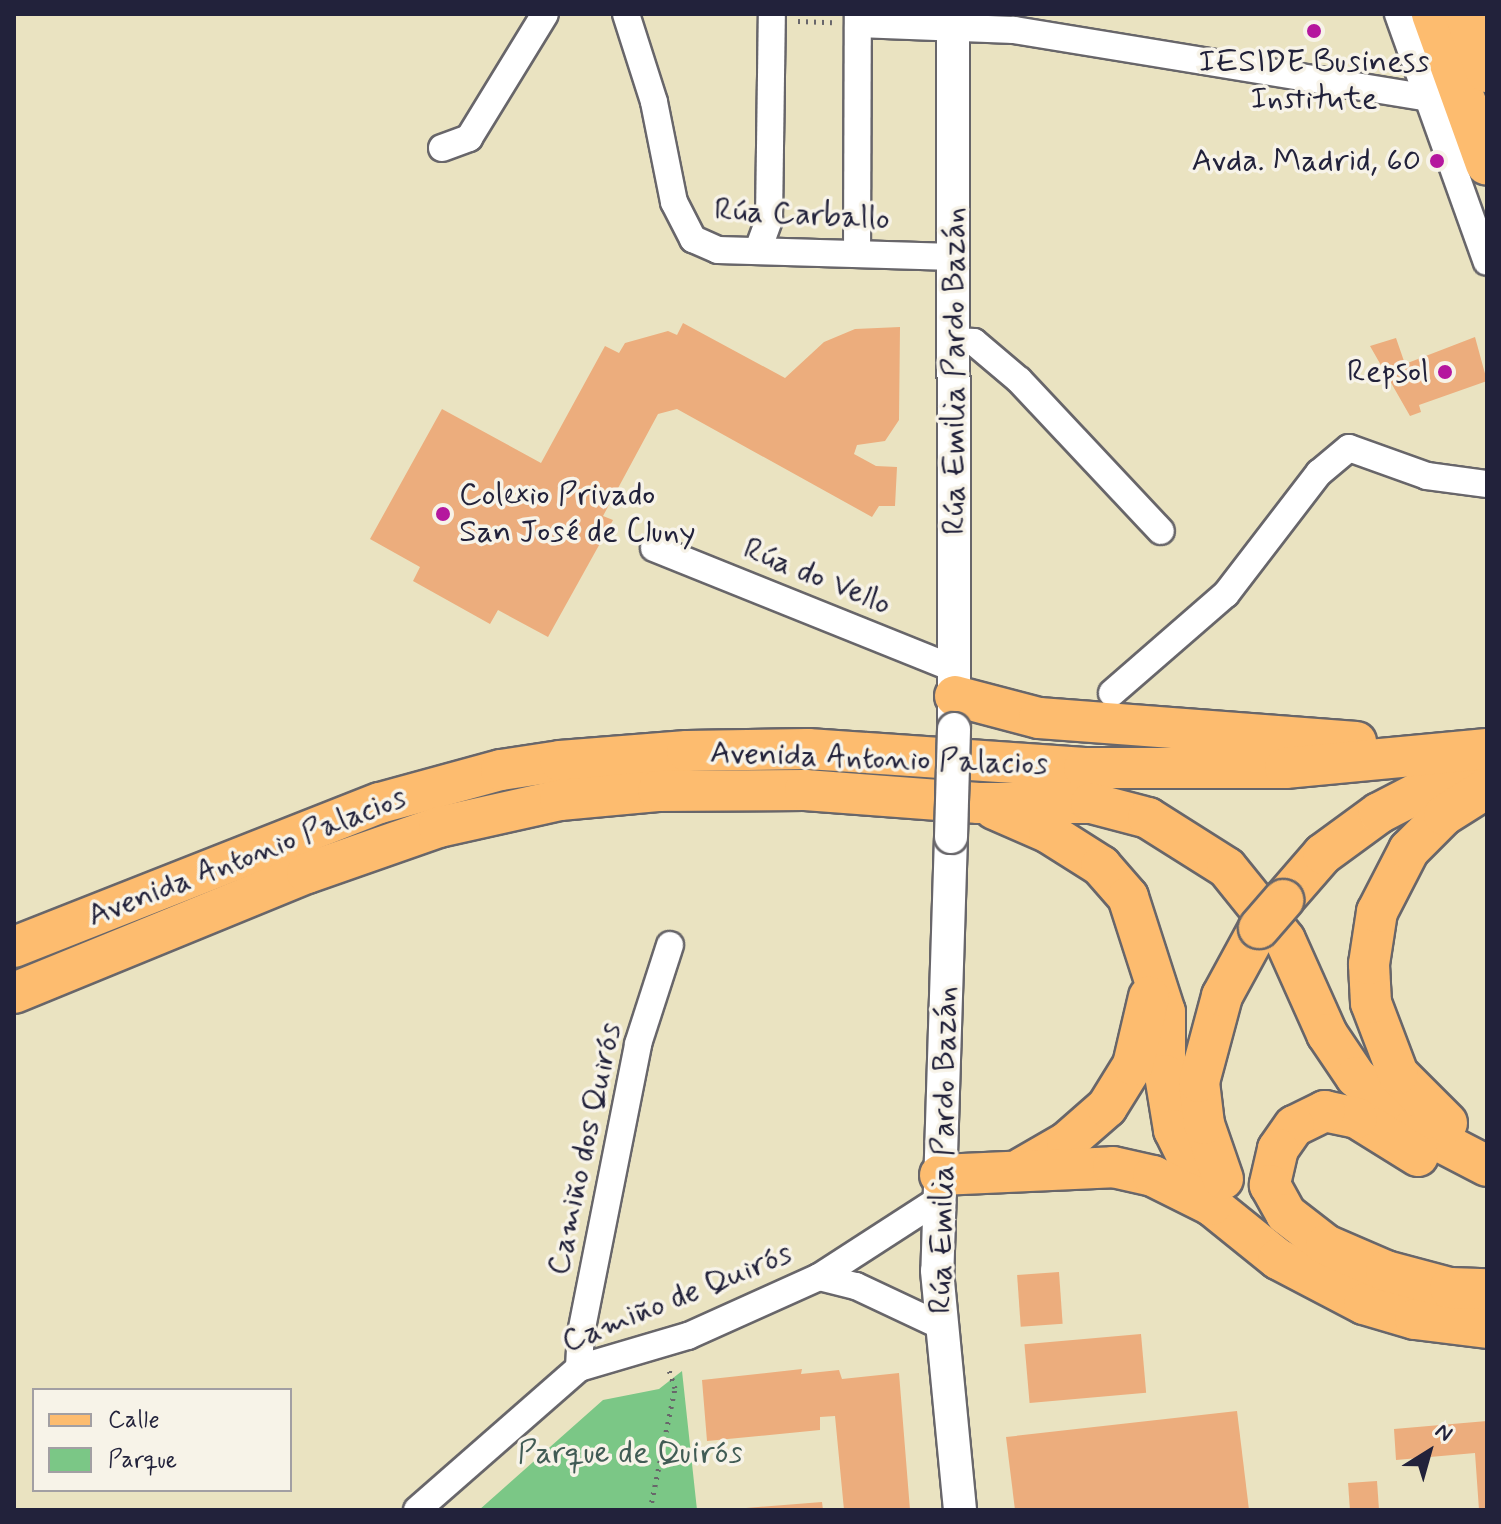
<!DOCTYPE html>
<html>
<head>
<meta charset="utf-8">
<style>
	body { margin:0 }
	#map { position:relative; width:1501px; height:1524px; overflow:hidden; background:#eae3c1; font-family:Mynerve,sans-serif }
	div>[style] { position:absolute }
	.green>* { inset:0; background:#7bc786 }
	.building>* { inset:0; background:#ecad7d; transform-origin:0 0 }
	.path>* { height:5px; margin-top:-2.5px; transform-origin:0; background:repeating-linear-gradient(90deg,#68666a 0 2px,transparent 0 8px) }
	.roads { filter:drop-shadow(2px 0 #68666a) drop-shadow(-2px 0 #68666a) drop-shadow(0 2px #68666a) drop-shadow(0 -2px #68666a) }
	.minor>* { height:26px; margin:-13px; padding:0 13px; transform-origin:13px; border-radius:13px; background:#fff }
	.tertiary>* { height:32px; margin:-16px; padding:0 16px; transform-origin:16px; border-radius:16px; background:#fff }
	.primary>* { height:40px; margin:-20px; padding:0 20px; transform-origin:20px; border-radius:20px; background:#fdbc6f }
	.trunk>* { height:42px; margin:-21px; padding:0 21px; transform-origin:21px; border-radius:21px; background:#fdbc6f }
	.bridges { filter:drop-shadow(2px 0 #68666a) drop-shadow(-2px 0 #68666a) drop-shadow(0 2px #68666a) drop-shadow(0 -2px #68666a) }
	.tertiary-bridge>* { height:32px; margin:-16px; padding:0 16px; transform-origin:16px; border-radius:16px; background:#fff }
	.primary-bridge>* { height:40px; margin:-20px; padding:0 20px; transform-origin:20px; border-radius:20px; background:#fdbc6f }
	.dots>* { width:22px; height:22px; translate:-50% -50%; box-sizing:border-box; border:4px solid #f7f3e8; border-radius:50% }
	span { translate:-50% -50%; white-space:nowrap; text-align:center; line-height:1.15; -webkit-text-stroke:7px #f7f3e8; paint-order:stroke }
	.poi-label { font-size:32px; color:#22223b }
	.right { translate:-100% -50%; text-align:right }
	.left { translate:0 -50%; text-align:left }
	.street-label { font-size:32px; color:#22223b }
	.park-label { font-size:32px; color:#415c55 }
	.frame { position:absolute; inset:0; border:16px solid #22223b; pointer-events:none }
	.legend { position:absolute; left:32px; top:1388px; width:260px; height:104px; box-sizing:border-box; background:#f7f3e8; border:2px solid #a29fa3; margin:0; padding:10px 14px; list-style:none; font-size:24px; color:#22223b }
	.legend li { display:flex; align-items:center; gap:16px; height:40px }
	.legend b { width:40px; border:2px solid #a29fa3 }
	.north { position:absolute; left:1389px; top:1412px; width:80px; height:80px; -webkit-text-stroke:6px #f7f3e8; paint-order:stroke; rotate:37deg; font-size:22px; font-weight:700; line-height:32px; text-align:center; color:#22223b }
	.north::after { content:''; display:block; margin:auto; width:28px; height:36px; background:#22223b; clip-path:polygon(50% 0,100% 100%,50% 72%,0 100%) }
</style>
</head>
<body>
<div id="map">
	<div class="green">
		<div style="clip-path:polygon(682px 1371px,697px 1510px,479px 1510px,603px 1400px,659px 1389px)"></div>
	</div>
	<div class="building">
		<div style="clip-path:polygon(683px 323px,785px 378px,824px 342px,855px 329px,900px 327px,899px 420px,885px 441px,857px 445px,854px 454px,876px 466px,897px 467px,895px 506px,879px 506px,872px 517px,677px 409px,658px 414px,603px 516px,613px 520px,548px 637px,498px 610px,490px 624px,413px 581px,420px 567px,370px 539px,442px 409px,541px 463px,605px 346px,619px 353px,625px 343px,668px 331px,677px 335px)"></div>
		<div style="clip-path:polygon(1475px 337px,1487px 381px,1419px 405px,1421px 412px,1410px 416px,1370px 346px,1396px 338px,1405px 364px)"></div>
		<div style="left:1059px;top:1272px;width:52px;height:42px;rotate:86deg"></div>
		<div style="left:1141px;top:1334px;width:59px;height:117px;rotate:85deg"></div>
		<div style="clip-path:polygon(802px 1369px,801px 1374px,839px 1370px,842px 1379px,899px 1373px,910px 1510px,844px 1510px,835px 1416px,820px 1417px,820px 1430px,707px 1441px,702px 1380px)"></div>
		<div style="clip-path:polygon(1237px 1411px,1249px 1510px,1015px 1510px,1006px 1437px)"></div>
		<div style="clip-path:polygon(1487px 1421px,1487px 1510px,1479px 1510px,1475px 1453px,1396px 1460px,1394px 1429px)"></div>
		<div style="left:1377px;top:1481px;width:29px;height:29px;rotate:86deg"></div>
		<div style="clip-path:polygon(822px 1502px,823px 1510px,746px 1510px,746px 1508px)"></div>
	</div>
	<div class="path">
		<div style="left:798px;top:21px;width:34px;rotate:2deg"></div>
		<div style="left:650px;top:1510px;width:125px;rotate:-78.4deg"></div>
		<div style="left:675px;top:1388px;width:20px;rotate:-108deg"></div>
	</div>
	<div class="roads">
		<div class="minor">
			<div style="left:626px;top:14px;width:92px;rotate:72.3deg"></div>
			<div style="left:654px;top:102px;width:102px;rotate:78.7deg"></div>
			<div style="left:674px;top:202px;width:42px;rotate:62.8deg"></div>
			<div style="left:693px;top:239px;width:27px;rotate:24deg"></div>
			<div style="left:718px;top:250px;width:236px;rotate:1.7deg"></div>
			<div style="left:1398px;top:14px;width:263px;rotate:70.3deg"></div>
			<div style="left:858px;top:24px;width:156px;rotate:2.2deg"></div>
			<div style="left:1014px;top:30px;width:468px;rotate:9.3deg"></div>
			<div style="left:442px;top:148px;width:29px;rotate:-20deg"></div>
			<div style="left:469px;top:138px;width:145px;rotate:-58.5deg"></div>
			<div style="left:758px;top:250px;width:33px;rotate:-70deg"></div>
			<div style="left:769px;top:219px;width:205px;rotate:-89.2deg"></div>
			<div style="left:857px;top:252px;width:238px;rotate:-89.8deg"></div>
			<div style="left:955px;top:341px;width:19px;rotate:3deg"></div>
			<div style="left:974px;top:342px;width:59px;rotate:40.2deg"></div>
			<div style="left:1019px;top:380px;width:207px;rotate:46.8deg"></div>
			<div style="left:654px;top:548px;width:324px;rotate:21.9deg"></div>
			<div style="left:1112px;top:693px;width:151px;rotate:-41deg"></div>
			<div style="left:1226px;top:594px;width:153px;rotate:-52.5deg"></div>
			<div style="left:1319px;top:473px;width:39px;rotate:-40deg"></div>
			<div style="left:1349px;top:448px;width:83px;rotate:19.7deg"></div>
			<div style="left:1427px;top:476px;width:61px;rotate:7.6deg"></div>
			<div style="left:819px;top:1277px;width:38px;rotate:14deg"></div>
			<div style="left:856px;top:1286px;width:94px;rotate:25.2deg"></div>
			<div style="left:579px;top:1368px;width:35px;rotate:-87deg"></div>
			<div style="left:581px;top:1333px;width:295px;rotate:-78.8deg"></div>
			<div style="left:638px;top:1044px;width:104px;rotate:-72.1deg"></div>
			<div style="left:417px;top:1510px;width:215px;rotate:-41.2deg"></div>
			<div style="left:579px;top:1368px;width:114px;rotate:-16.4deg"></div>
			<div style="left:688px;top:1336px;width:144px;rotate:-24.2deg"></div>
			<div style="left:819px;top:1277px;width:142px;rotate:-32.9deg"></div>
		</div>
		<div class="tertiary">
			<div style="left:953px;top:14px;width:705px;rotate:89.92deg"></div>
			<div style="left:951px;top:837px;width:434px;rotate:91.8deg"></div>
			<div style="left:937px;top:1271px;width:240px;rotate:84.5deg"></div>
		</div>
		<div class="primary">
			<div style="left:955px;top:696px;width:87px;rotate:14.7deg"></div>
			<div style="left:1039px;top:718px;width:318px;rotate:4.3deg"></div>
			<div style="left:994px;top:809px;width:60px;rotate:23.6deg"></div>
			<div style="left:1049px;top:833px;width:62px;rotate:32.4deg"></div>
			<div style="left:1101px;top:866px;width:41px;rotate:48.9deg"></div>
			<div style="left:1128px;top:897px;width:121px;rotate:72.2deg"></div>
			<div style="left:1165px;top:1012px;width:63px;rotate:90deg"></div>
			<div style="left:1165px;top:1075px;width:56px;rotate:80.7deg"></div>
			<div style="left:1174px;top:1130px;width:84px;rotate:63.7deg"></div>
			<div style="left:1211px;top:1205px;width:86px;rotate:38.9deg"></div>
			<div style="left:1278px;top:1259px;width:97px;rotate:27.6deg"></div>
			<div style="left:1364px;top:1304px;width:53px;rotate:16.4deg"></div>
			<div style="left:1415px;top:1319px;width:73px;rotate:7.1deg"></div>
			<div style="left:1283px;top:900px;width:61px;rotate:-49deg"></div>
			<div style="left:1323px;top:854px;width:69px;rotate:-36.2deg"></div>
			<div style="left:1379px;top:813px;width:122px;rotate:-27.4deg"></div>
			<div style="left:14px;top:947px;width:393px;rotate:-21.5deg"></div>
			<div style="left:380px;top:803px;width:125px;rotate:-15.3deg"></div>
			<div style="left:501px;top:770px;width:60px;rotate:-8.7deg"></div>
			<div style="left:560px;top:761px;width:127px;rotate:-4.5deg"></div>
			<div style="left:687px;top:751px;width:121px;rotate:-0.9deg"></div>
			<div style="left:808px;top:749px;width:277px;rotate:3.9deg"></div>
			<div style="left:1084px;top:768px;width:201px"></div>
			<div style="left:1285px;top:768px;width:203px;rotate:-5.4deg"></div>
			<div style="left:14px;top:993px;width:317px;rotate:-22.3deg"></div>
			<div style="left:307px;top:873px;width:140px;rotate:-19.2deg"></div>
			<div style="left:439px;top:827px;width:124px;rotate:-12.6deg"></div>
			<div style="left:560px;top:800px;width:98px;rotate:-5.2deg"></div>
			<div style="left:658px;top:791px;width:147px;rotate:-0.4deg"></div>
			<div style="left:805px;top:790px;width:174px;rotate:4.3deg"></div>
			<div style="left:979px;top:803px;width:112px"></div>
			<div style="left:1091px;top:803px;width:59px;rotate:14.7deg"></div>
			<div style="left:1148px;top:818px;width:93px;rotate:32.3deg"></div>
			<div style="left:1227px;top:868px;width:92px;rotate:51.1deg"></div>
			<div style="left:1285px;top:940px;width:103px;rotate:65.9deg"></div>
			<div style="left:1327px;top:1034px;width:52px;rotate:56deg"></div>
			<div style="left:1356px;top:1077px;width:77px;rotate:41.3deg"></div>
			<div style="left:1414px;top:1128px;width:82px;rotate:27.5deg"></div>
			<div style="left:1447px;top:1123px;width:69px;rotate:-135deg"></div>
			<div style="left:1398px;top:1074px;width:76px;rotate:-110.8deg"></div>
			<div style="left:1371px;top:1003px;width:39px;rotate:-93deg"></div>
			<div style="left:1369px;top:964px;width:53px;rotate:-81.3deg"></div>
			<div style="left:1377px;top:912px;width:70px;rotate:-62.7deg"></div>
			<div style="left:1409px;top:850px;width:49px;rotate:-45deg"></div>
			<div style="left:1444px;top:815px;width:51px;rotate:-32.1deg"></div>
			<div style="left:1418px;top:1156px;width:72px;rotate:-148.1deg"></div>
			<div style="left:1357px;top:1118px;width:33px;rotate:-168deg"></div>
			<div style="left:1325px;top:1111px;width:34px;rotate:154deg"></div>
			<div style="left:1294px;top:1126px;width:28px;rotate:125deg"></div>
			<div style="left:1278px;top:1149px;width:37px;rotate:103deg"></div>
			<div style="left:1270px;top:1185px;width:33px;rotate:61deg"></div>
			<div style="left:1286px;top:1214px;width:51px;rotate:37.8deg"></div>
			<div style="left:1326px;top:1245px;width:65px;rotate:23.4deg"></div>
			<div style="left:1386px;top:1271px;width:66px;rotate:14.9deg"></div>
			<div style="left:1450px;top:1288px;width:37px;rotate:2deg"></div>
			<div style="left:1022px;top:1168px;width:52px;rotate:-30deg"></div>
			<div style="left:1067px;top:1142px;width:53px;rotate:-41.2deg"></div>
			<div style="left:1107px;top:1107px;width:49px;rotate:-58.2deg"></div>
			<div style="left:1133px;top:1065px;width:70px;rotate:-76.8deg"></div>
			<div style="left:940px;top:1175px;width:173px;rotate:-2.6deg"></div>
			<div style="left:1113px;top:1167px;width:41px;rotate:12.7deg"></div>
			<div style="left:1153px;top:1176px;width:65px;rotate:26.6deg"></div>
			<div style="left:1223px;top:1179px;width:58px;rotate:-109.1deg"></div>
			<div style="left:1204px;top:1124px;width:42px;rotate:-96.8deg"></div>
			<div style="left:1199px;top:1082px;width:89px;rotate:-75deg"></div>
			<div style="left:1222px;top:996px;width:77px;rotate:-61.4deg"></div>
		</div>
		<div class="trunk">
			<div style="left:1433px;top:14px;width:159px;rotate:70.2deg"></div>
			<div style="left:1466px;top:14px;width:61px;rotate:69.8deg"></div>
		</div>
	</div>
	<div class="bridges">
		<div class="tertiary-bridge">
			<div style="left:951px;top:837px;width:108px;rotate:-88.4deg"></div>
		</div>
		<div class="primary-bridge">
			<div style="left:1259px;top:928px;width:37px;rotate:-49deg"></div>
		</div>
	</div>
	<div class="dots">
		<div style="left:1314px;top:31px;background:#b5179e"></div>
		<div style="left:1437px;top:161px;background:#b5179e"></div>
		<div style="left:1445px;top:372px;background:#b5179e"></div>
		<div style="left:443px;top:514px;background:#b5179e"></div>
	</div>
	<div class="poi-label">
		<span style="left:1314px;top:81px">IESIDE Business<br>Institute</span>
		<span class="right" style="left:1421px;top:161px">Avda. Madrid, 60</span>
		<span class="right" style="left:1429px;top:372px">Repsol</span>
		<span class="left" style="left:459px;top:514px">Colexio Privado<br>San José de Cluny</span>
	</div>
	<div class="street-label">
		<span style="left:802px;top:215px;rotate:3deg">Rúa Carballo</span>
		<span style="left:955px;top:371px;rotate:-90deg">Rúa Emilia Pardo Bazán</span>
		<span style="left:817px;top:577px;rotate:22deg">Rúa do Vello</span>
		<span style="left:879px;top:759px;rotate:2deg">Avenida Antonio Palacios</span>
		<span style="left:247px;top:857px;rotate:-21deg">Avenida Antonio Palacios</span>
		<span style="left:585px;top:1149px;rotate:-78deg">Camiño dos Quirós</span>
		<span style="left:944px;top:1150px;rotate:-89deg">Rúa Emilia Pardo Bazán</span>
		<span style="left:677px;top:1298px;rotate:-22deg">Camiño de Quirós</span>
	</div>
	<div class="park-label">
		<span style="left:630px;top:1453px">Parque de Quirós</span>
	</div>
	<div class="frame"></div>
	<ul class="legend">
	<li><b style="height:10px;background:#fdbc6f"></b>Calle</li>
	<li><b style="height:22px;background:#7bc786"></b>Parque</li>
	</ul>
	<div class="north">N</div>
</div>
</body>
</html>
